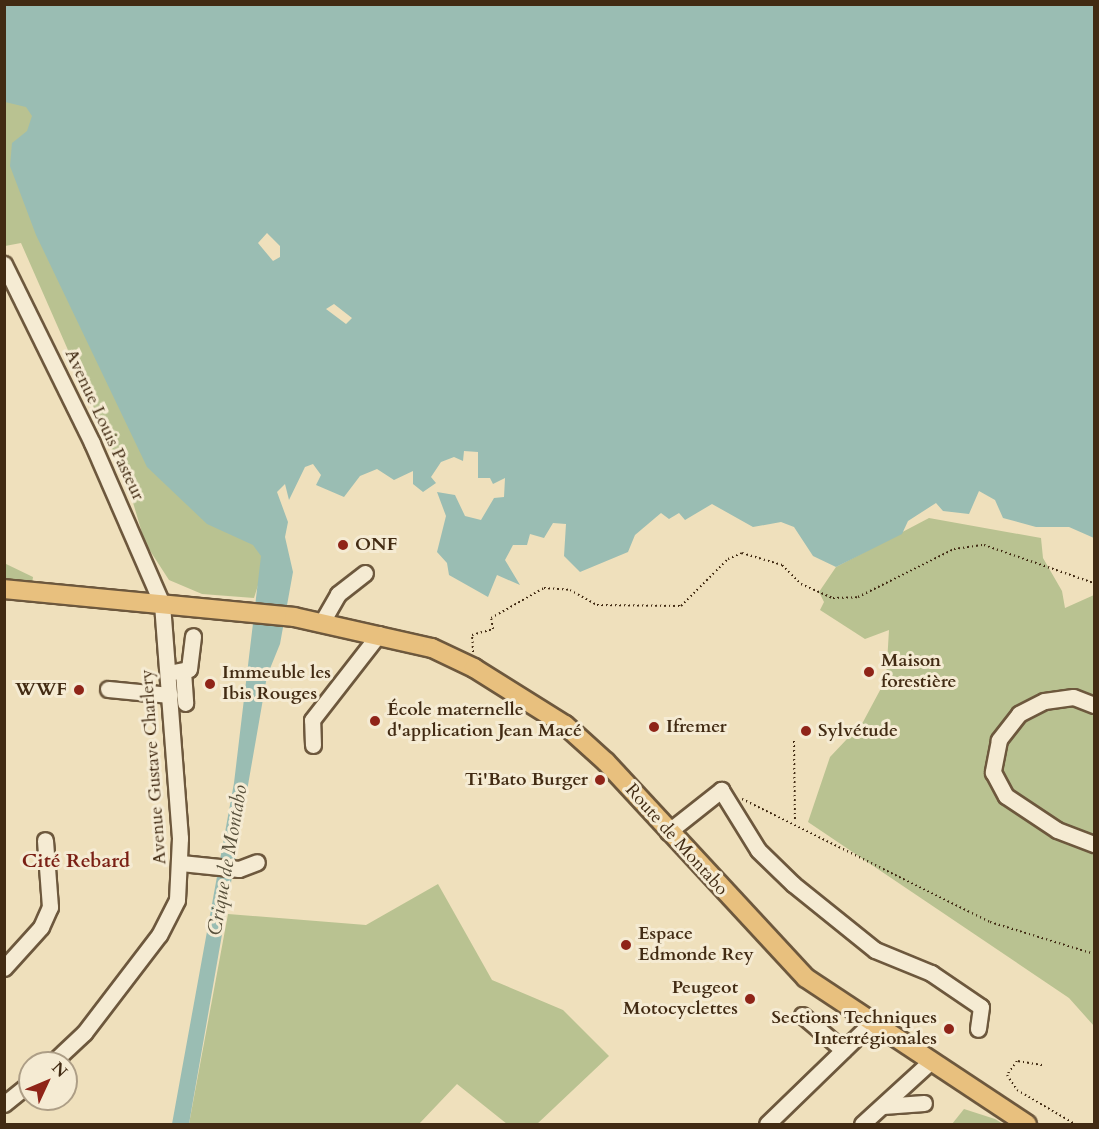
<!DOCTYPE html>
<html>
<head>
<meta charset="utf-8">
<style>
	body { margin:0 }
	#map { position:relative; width:1099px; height:1129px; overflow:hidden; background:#efe0bc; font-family:Cardo,serif }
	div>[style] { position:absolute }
	.green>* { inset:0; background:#b9c291 }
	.water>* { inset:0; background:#9abdb3 }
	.path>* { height:2px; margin-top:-1px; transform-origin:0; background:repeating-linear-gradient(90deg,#422b13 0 1.5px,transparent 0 4.5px) }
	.roads { filter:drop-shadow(2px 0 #6d583d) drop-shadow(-2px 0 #6d583d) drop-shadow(0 2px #6d583d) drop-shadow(0 -2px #6d583d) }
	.minor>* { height:15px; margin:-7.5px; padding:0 7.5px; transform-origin:7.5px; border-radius:7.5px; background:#f5ebd3 }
	.major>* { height:18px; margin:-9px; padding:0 9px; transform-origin:9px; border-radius:9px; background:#e8c07e }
	.dots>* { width:16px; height:16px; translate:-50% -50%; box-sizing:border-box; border:3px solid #f5ebd3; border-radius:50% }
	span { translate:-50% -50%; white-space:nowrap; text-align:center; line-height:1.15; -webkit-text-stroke:6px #f5ebd3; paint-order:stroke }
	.street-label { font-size:18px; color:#422b13 }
	.poi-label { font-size:18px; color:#422b13; font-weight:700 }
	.left { translate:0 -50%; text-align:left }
	.right { translate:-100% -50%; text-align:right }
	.neighbourhood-label { font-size:20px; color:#7a1f14; font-weight:700 }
	.water-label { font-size:20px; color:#58503b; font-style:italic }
	.frame { position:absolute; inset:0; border:6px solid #422b13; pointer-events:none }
	.north { position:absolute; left:18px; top:1051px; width:60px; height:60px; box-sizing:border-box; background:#f5ebd3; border:2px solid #ad9e86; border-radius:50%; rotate:46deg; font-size:16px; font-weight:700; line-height:24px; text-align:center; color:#422b13 }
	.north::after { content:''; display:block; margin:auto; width:21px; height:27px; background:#8f2418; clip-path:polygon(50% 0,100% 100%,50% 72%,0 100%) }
</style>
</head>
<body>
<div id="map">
	<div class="green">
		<div style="clip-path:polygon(5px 46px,256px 466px,265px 563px,254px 598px,202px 594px,169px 580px,145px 543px,129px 489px,21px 243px,5px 246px)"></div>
		<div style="clip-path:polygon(929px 518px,1041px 538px,1043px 558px,1062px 591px,1065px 608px,1094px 595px,1094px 1026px,1069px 998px,808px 822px,830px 757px,863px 722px,886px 679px,889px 630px,865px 639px,820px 610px,824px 602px,819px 592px,836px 567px)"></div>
		<div style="clip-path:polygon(4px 563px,33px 577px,32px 584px,5px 580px)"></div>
		<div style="clip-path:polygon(438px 884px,492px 980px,563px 1010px,609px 1056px,537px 1124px,507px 1124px,457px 1084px,419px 1124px,189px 1124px,228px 914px,366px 925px)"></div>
		<div style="clip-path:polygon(964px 1109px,995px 1119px,1003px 1124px,952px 1124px)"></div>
	</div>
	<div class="water">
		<div style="clip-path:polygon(evenodd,5px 5px,1094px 5px,1094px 538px,1069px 527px,1036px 527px,1003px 518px,995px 500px,979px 491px,969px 514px,943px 511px,936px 503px,908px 521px,902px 534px,836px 567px,813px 556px,794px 527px,781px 522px,753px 527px,712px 504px,685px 520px,679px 513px,669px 519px,661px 513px,635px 535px,628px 552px,580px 572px,564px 556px,566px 524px,553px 523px,544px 538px,530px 534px,527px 545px,513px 545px,505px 560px,520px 585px,497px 575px,488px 597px,449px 575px,447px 563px,437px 552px,446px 516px,437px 492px,455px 495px,465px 516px,481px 520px,494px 498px,504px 497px,505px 478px,493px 484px,490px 478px,478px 478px,478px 452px,464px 451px,463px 461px,454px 457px,441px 462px,431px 477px,436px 483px,423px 492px,413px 484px,413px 471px,394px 480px,377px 469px,360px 476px,344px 497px,316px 485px,321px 475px,313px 464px,305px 467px,289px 500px,285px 484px,277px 492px,288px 522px,285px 537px,293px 572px,280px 644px,267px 676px,189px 1124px,172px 1124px,234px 783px,261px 556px,253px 545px,207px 524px,147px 467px,36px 235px,10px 166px,12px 143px,27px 131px,32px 116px,26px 107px,5px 102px,5px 5px,267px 233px,280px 246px,280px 257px,273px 261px,258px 243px,267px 233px,5px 5px,334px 304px,352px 318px,346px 324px,326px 309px,334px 304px)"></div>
	</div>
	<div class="path">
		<div style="left:4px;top:230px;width:2px;rotate:90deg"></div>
		<div style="left:473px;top:652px;width:17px;rotate:-93deg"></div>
		<div style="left:472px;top:635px;width:22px;rotate:-16deg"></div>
		<div style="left:493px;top:629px;width:11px;rotate:-100deg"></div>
		<div style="left:491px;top:618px;width:61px;rotate:-29.5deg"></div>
		<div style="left:544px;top:588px;width:26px;rotate:4deg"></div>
		<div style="left:570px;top:590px;width:31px;rotate:29deg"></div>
		<div style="left:597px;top:605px;width:84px;rotate:0.7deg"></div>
		<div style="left:681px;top:606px;width:66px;rotate:-45deg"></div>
		<div style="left:728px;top:559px;width:15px;rotate:-23deg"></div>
		<div style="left:742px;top:553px;width:42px;rotate:16.7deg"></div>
		<div style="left:782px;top:565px;width:27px;rotate:45deg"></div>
		<div style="left:801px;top:584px;width:35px;rotate:24deg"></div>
		<div style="left:833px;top:598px;width:25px;rotate:-2deg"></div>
		<div style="left:858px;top:597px;width:107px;rotate:-26.6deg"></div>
		<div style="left:954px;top:549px;width:30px;rotate:-8deg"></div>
		<div style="left:984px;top:545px;width:116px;rotate:19.1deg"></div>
		<div style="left:794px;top:741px;width:81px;rotate:89.3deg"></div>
		<div style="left:742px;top:799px;width:277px;rotate:26.4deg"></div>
		<div style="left:990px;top:922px;width:109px;rotate:17.1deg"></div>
		<div style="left:1042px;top:1065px;width:25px;rotate:-171deg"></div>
		<div style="left:1017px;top:1061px;width:17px;rotate:126deg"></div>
		<div style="left:1007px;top:1075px;width:18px;rotate:56deg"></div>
		<div style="left:1017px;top:1090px;width:67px;rotate:30.4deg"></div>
	</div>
	<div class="roads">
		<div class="minor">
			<div style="left:4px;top:264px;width:199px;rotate:63.8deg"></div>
			<div style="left:92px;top:443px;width:176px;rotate:66.5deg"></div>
			<div style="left:162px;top:604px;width:235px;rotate:85.6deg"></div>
			<div style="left:180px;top:838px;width:62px;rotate:92.8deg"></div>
			<div style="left:177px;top:900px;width:39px;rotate:117deg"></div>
			<div style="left:159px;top:935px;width:123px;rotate:127.4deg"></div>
			<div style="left:84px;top:1033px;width:44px;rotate:136.8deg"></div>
			<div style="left:322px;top:622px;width:32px;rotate:-60deg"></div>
			<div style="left:338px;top:594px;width:34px;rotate:-38deg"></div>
			<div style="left:183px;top:671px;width:32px;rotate:86deg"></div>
			<div style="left:168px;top:673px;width:21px;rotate:-11deg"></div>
			<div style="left:189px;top:669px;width:33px;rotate:-83deg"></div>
			<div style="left:108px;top:689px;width:62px;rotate:5.5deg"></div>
			<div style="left:1094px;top:705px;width:22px;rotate:-159deg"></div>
			<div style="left:1073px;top:697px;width:29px;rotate:172deg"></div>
			<div style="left:1044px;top:701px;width:28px;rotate:153deg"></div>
			<div style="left:1019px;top:714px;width:33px;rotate:128deg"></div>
			<div style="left:999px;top:740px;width:33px;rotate:101deg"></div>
			<div style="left:993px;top:772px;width:27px;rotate:62deg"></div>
			<div style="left:1006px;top:796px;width:61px;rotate:33.7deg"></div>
			<div style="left:1057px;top:830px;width:40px;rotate:21deg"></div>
			<div style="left:313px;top:745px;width:25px;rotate:-92deg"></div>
			<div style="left:312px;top:720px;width:109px;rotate:-52.1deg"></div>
			<div style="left:668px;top:832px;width:68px;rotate:-38.4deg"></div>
			<div style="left:721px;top:790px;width:70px;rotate:58.3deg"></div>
			<div style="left:758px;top:850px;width:49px;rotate:44.2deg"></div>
			<div style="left:793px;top:884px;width:105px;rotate:38.8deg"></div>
			<div style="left:875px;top:950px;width:61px;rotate:22.3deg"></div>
			<div style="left:931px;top:973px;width:60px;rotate:34.2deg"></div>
			<div style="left:981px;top:1007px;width:22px;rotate:98deg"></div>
			<div style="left:181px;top:863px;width:58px;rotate:5.9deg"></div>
			<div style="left:239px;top:869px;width:19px;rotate:-21deg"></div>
			<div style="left:4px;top:968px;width:55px;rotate:-47.9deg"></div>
			<div style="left:41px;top:927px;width:22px;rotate:-66deg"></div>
			<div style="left:50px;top:907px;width:67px;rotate:-94.3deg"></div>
			<div style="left:802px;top:1015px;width:54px;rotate:40.5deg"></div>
			<div style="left:4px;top:1104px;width:33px;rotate:-39deg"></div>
			<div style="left:883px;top:1106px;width:41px;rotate:-4.2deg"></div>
			<div style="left:767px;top:1124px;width:142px;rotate:-44.1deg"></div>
			<div style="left:862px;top:1124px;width:92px;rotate:-42.4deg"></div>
		</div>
		<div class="major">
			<div style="left:4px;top:589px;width:291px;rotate:5.5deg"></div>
			<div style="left:294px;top:617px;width:141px;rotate:12.7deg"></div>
			<div style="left:432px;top:648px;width:47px;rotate:25.5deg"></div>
			<div style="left:474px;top:668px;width:107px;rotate:32.1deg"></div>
			<div style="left:565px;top:725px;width:55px;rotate:42.1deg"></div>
			<div style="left:606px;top:762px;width:294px;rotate:47.2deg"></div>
			<div style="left:806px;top:978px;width:265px;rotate:33.5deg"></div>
		</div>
	</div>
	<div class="dots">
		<div style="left:343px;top:545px;background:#8f2418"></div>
		<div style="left:869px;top:672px;background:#8f2418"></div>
		<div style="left:210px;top:684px;background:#8f2418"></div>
		<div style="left:79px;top:690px;background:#8f2418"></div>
		<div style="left:375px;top:721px;background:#8f2418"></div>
		<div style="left:654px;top:727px;background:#8f2418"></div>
		<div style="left:806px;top:731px;background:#8f2418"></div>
		<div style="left:600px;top:780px;background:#8f2418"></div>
		<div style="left:626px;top:945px;background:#8f2418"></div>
		<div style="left:750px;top:999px;background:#8f2418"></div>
		<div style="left:949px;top:1029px;background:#8f2418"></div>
	</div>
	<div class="street-label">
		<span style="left:104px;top:425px;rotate:65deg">Avenue Louis Pasteur</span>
		<span style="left:154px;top:767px;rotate:-94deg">Avenue Gustave Charlery</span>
		<span style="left:676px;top:840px;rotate:48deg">Route de Montabo</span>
	</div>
	<div class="poi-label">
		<span class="left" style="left:355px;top:545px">ONF</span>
		<span class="left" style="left:881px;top:672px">Maison<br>forestière</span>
		<span class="left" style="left:222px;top:684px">Immeuble les<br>Ibis Rouges</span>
		<span class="right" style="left:67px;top:690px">WWF</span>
		<span class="left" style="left:387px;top:721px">École maternelle<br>d'application Jean Macé</span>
		<span class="left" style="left:666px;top:727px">Ifremer</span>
		<span class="left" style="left:818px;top:731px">Sylvétude</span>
		<span class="right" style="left:588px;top:780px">Ti'Bato Burger</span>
		<span class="left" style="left:638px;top:945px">Espace<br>Edmonde Rey</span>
		<span class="right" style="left:738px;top:999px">Peugeot<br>Motocyclettes</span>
		<span class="right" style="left:937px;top:1029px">Sections Techniques<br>Interrégionales</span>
	</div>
	<div class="neighbourhood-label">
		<span style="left:76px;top:860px">Cité Rebard</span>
	</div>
	<div class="water-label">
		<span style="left:227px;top:860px;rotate:-80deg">Crique de Montabo</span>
	</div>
	<div class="frame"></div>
	<div class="north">N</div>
</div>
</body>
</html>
